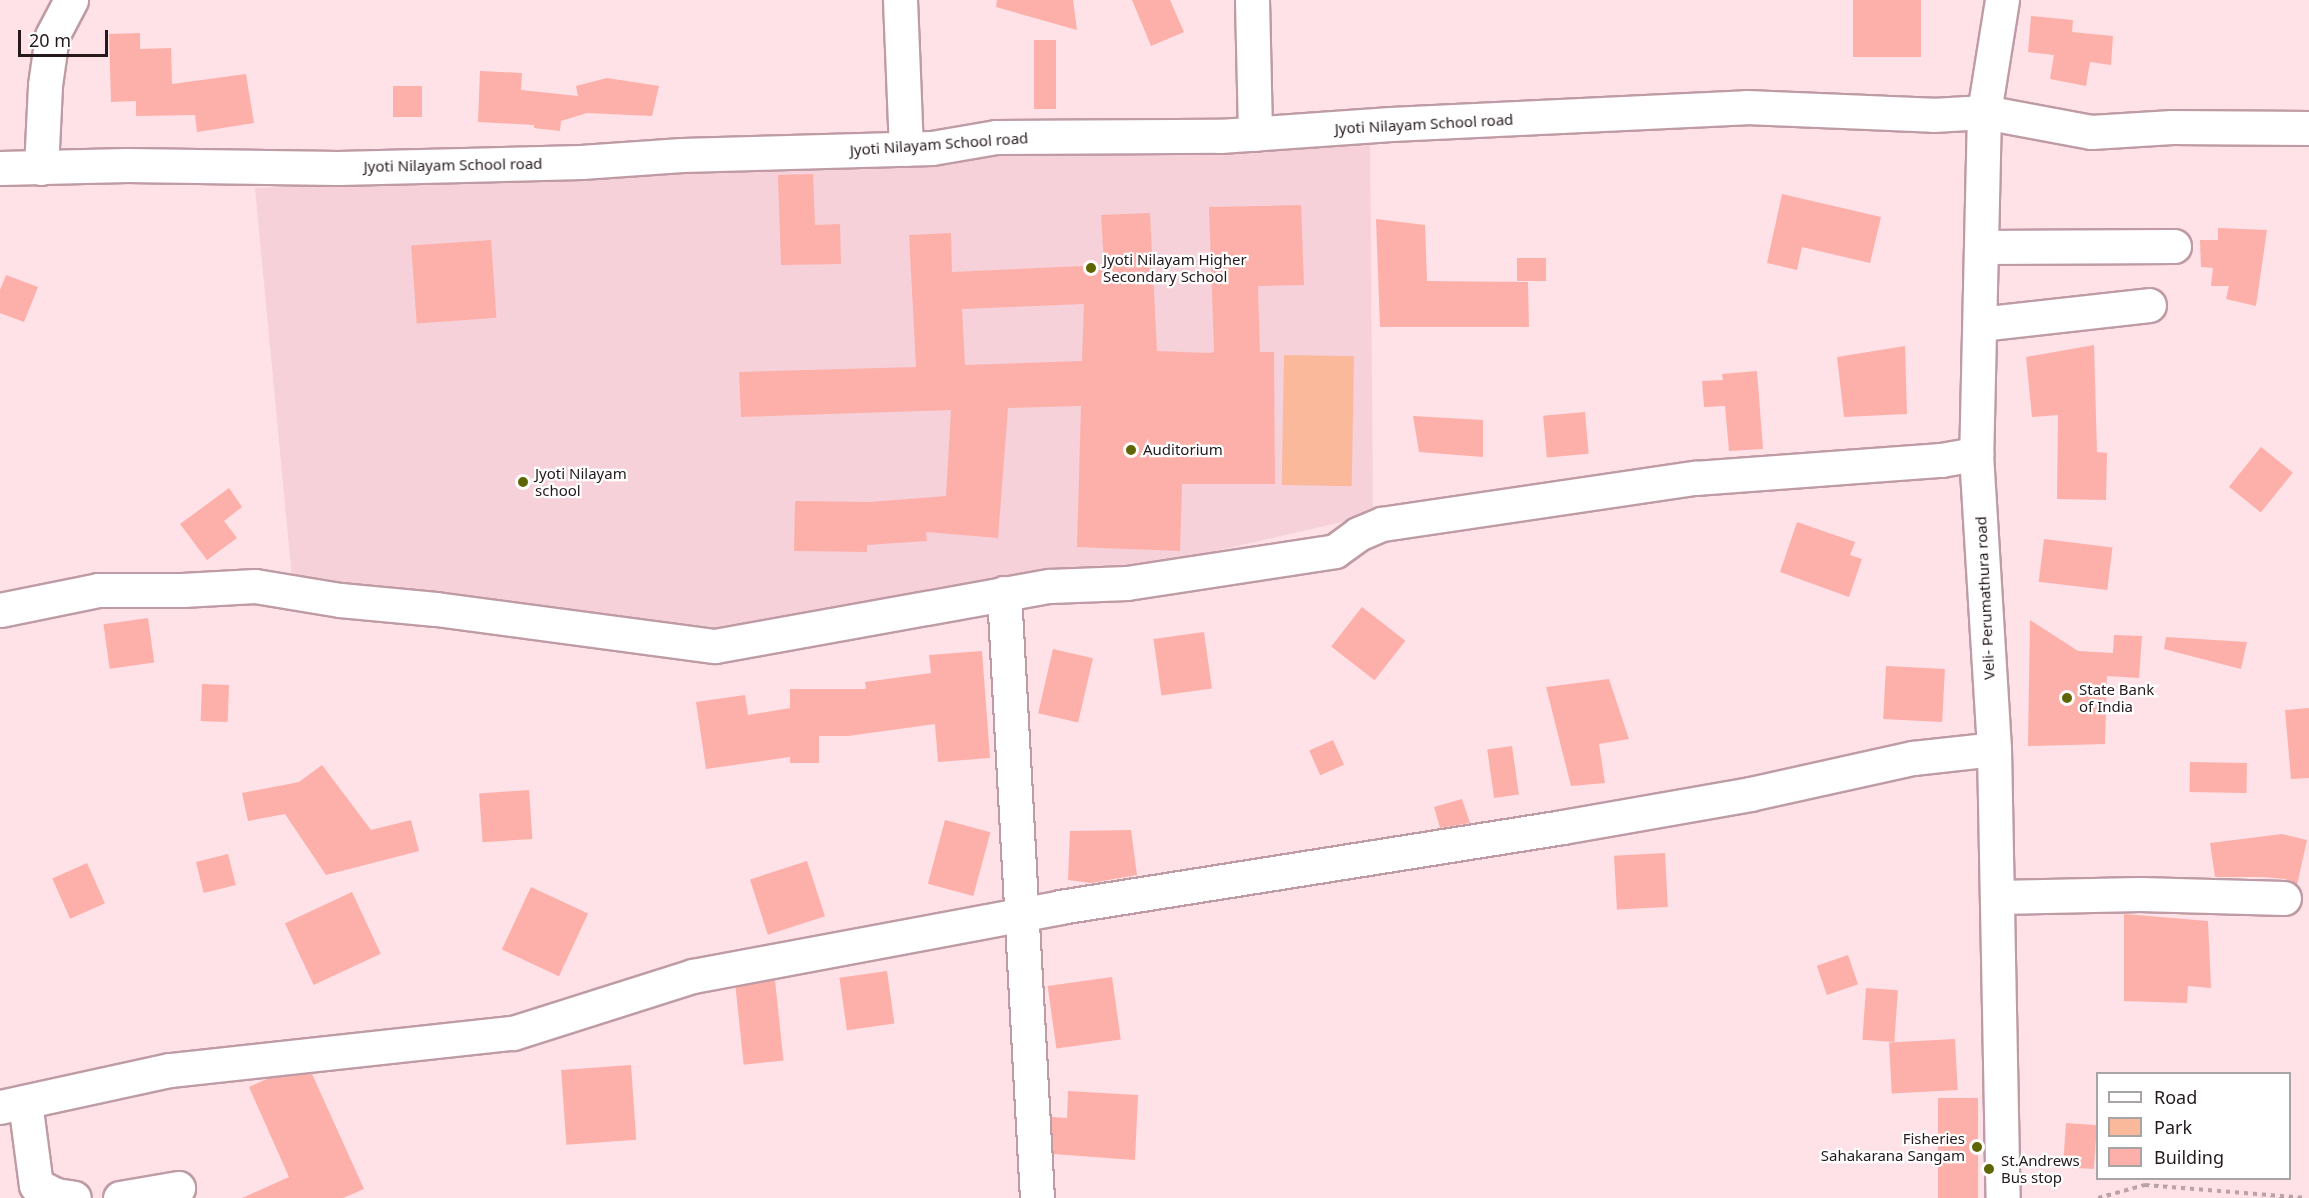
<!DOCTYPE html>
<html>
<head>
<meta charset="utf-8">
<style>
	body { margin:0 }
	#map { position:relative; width:2309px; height:1198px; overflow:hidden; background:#ffe1e8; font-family:"Noto Sans",sans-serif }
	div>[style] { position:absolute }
	.built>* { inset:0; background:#f6d1da }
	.green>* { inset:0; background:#f9b99a; transform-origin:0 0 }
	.building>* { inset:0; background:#fdb0a9; transform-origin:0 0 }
	.path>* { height:4px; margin-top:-2px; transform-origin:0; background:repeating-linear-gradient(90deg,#bba2a8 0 4.5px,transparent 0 9px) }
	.roads { filter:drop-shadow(2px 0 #bf9ca5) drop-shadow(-2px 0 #bf9ca5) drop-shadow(0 2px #bf9ca5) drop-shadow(0 -2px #bf9ca5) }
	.minor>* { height:33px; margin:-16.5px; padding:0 16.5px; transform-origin:16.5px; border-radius:16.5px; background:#fff }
	.major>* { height:33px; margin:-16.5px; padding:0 16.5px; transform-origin:16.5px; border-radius:16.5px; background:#fff }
	.dots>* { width:16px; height:16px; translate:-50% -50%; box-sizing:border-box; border:3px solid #fff; border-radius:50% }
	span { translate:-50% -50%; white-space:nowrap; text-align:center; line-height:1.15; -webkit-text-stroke:4.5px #fff; paint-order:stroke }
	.street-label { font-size:15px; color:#26191c }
	.poi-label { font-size:15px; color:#26191c }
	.left { translate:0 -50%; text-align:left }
	.right { translate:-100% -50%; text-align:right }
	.legend { position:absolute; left:2096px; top:1072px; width:195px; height:108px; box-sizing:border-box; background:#fff; border:2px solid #a8a3a4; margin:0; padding:8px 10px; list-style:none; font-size:18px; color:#26191c }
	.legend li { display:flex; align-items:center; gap:12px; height:30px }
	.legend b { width:30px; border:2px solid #a8a3a4 }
	.scale { position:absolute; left:18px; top:30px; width:90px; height:27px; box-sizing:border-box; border:3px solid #26191c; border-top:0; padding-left:8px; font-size:18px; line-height:21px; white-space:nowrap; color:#26191c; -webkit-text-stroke:4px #fff; paint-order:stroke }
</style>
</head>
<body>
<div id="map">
	<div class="built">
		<div style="clip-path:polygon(1370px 139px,1373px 515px,1198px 555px,702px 631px,292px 578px,255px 188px)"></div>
	</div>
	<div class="green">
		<div style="left:1284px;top:355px;width:70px;height:130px;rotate:1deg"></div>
	</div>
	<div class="building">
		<div style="clip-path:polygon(997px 0,1073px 0,1077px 30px,996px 7px)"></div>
		<div style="clip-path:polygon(1132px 0,1170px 0,1184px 32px,1151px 46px)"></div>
		<div style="left:1853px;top:0;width:68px;height:57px"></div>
		<div style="clip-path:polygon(2031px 16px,2073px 20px,2072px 32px,2113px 36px,2111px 65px,2090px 62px,2086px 86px,2050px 79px,2054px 55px,2028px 52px)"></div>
		<div style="clip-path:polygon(140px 33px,140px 49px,171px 48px,172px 84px,246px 74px,254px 123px,197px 132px,195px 115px,136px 116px,136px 101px,111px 102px,109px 34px)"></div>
		<div style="left:1034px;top:40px;width:22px;height:69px"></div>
		<div style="clip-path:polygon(480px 71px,522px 73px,521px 90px,578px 96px,576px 86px,607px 78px,659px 86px,652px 116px,587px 113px,561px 121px,560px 131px,534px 128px,534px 125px,478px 122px)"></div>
		<div style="left:393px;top:86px;width:29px;height:31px"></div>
		<div style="clip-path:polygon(813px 174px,815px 225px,840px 224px,841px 264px,781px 265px,778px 175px)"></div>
		<div style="clip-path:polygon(1782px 194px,1881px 217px,1870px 263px,1802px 247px,1797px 270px,1767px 263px)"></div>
		<div style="clip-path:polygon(evenodd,1301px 205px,1304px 285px,1258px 286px,1260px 352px,1274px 352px,1275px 484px,1182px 484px,1180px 551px,1077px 547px,1081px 406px,1008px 408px,998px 538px,926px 532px,927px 541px,867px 545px,867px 552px,794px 551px,795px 501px,869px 502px,946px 496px,951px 410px,741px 417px,739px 372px,916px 367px,909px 235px,951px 233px,952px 272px,1104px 265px,1101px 215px,1150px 213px,1157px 351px,1209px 353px,1214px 352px,1209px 207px,1301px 205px,1084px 304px,1082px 361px,965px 365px,962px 309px,1084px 304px)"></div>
		<div style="clip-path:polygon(1376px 219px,1425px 225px,1427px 281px,1528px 282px,1529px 327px,1380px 327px)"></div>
		<div style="clip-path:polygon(2218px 228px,2267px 230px,2256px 306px,2226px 299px,2229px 286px,2211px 286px,2213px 268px,2201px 267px,2200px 240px,2218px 240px)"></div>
		<div style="left:491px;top:240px;width:78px;height:80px;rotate:86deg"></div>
		<div style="left:1517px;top:258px;width:29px;height:23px"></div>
		<div style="clip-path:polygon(6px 275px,38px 287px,24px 322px,0 313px,0 290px)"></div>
		<div style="clip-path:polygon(2094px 345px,2097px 452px,2107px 453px,2106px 500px,2057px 499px,2058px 415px,2032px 417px,2026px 357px)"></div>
		<div style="clip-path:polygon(1905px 346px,1907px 414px,1844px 417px,1837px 357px)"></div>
		<div style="clip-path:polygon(1757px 371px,1763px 449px,1729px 451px,1725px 406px,1704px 407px,1702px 381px,1723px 380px,1722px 374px)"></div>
		<div style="left:1585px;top:412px;width:42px;height:42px;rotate:85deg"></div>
		<div style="clip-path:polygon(1413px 416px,1483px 420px,1483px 457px,1419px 452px)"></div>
		<div style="left:2261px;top:447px;width:41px;height:51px;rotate:39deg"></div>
		<div style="clip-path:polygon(229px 488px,242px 507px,224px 521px,237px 538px,207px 560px,180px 524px)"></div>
		<div style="clip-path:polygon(1797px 522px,1855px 542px,1850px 555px,1862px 559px,1849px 597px,1780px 572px)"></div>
		<div style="left:2044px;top:539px;width:69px;height:43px;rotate:7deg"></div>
		<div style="left:1362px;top:607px;width:55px;height:50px;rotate:38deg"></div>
		<div style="left:148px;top:618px;width:45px;height:45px;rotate:82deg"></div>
		<div style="clip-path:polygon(2030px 620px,2078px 651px,2113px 653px,2114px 635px,2142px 636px,2139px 678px,2107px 676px,2105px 744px,2028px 746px)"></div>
		<div style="left:1204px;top:632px;width:57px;height:51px;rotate:82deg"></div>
		<div style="clip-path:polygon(2166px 637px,2247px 642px,2241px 669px,2164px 649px)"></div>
		<div style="left:1053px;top:649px;width:41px;height:66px;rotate:13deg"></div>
		<div style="clip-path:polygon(982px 651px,990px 758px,938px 762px,935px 724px,848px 736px,819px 736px,819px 763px,790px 763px,790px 757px,706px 769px,696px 702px,745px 695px,748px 715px,790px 708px,790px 689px,866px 689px,865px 682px,931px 673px,929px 655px)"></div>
		<div style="left:1886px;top:666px;width:59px;height:53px;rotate:3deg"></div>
		<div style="clip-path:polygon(1609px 679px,1629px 739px,1599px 744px,1605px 783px,1571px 786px,1546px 687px)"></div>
		<div style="left:202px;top:684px;width:27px;height:37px;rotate:2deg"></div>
		<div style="clip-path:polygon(2309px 708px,2309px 778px,2291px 779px,2285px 710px)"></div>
		<div style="left:1333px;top:740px;width:27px;height:26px;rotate:66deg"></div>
		<div style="left:1512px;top:746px;width:49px;height:25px;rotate:82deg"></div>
		<div style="left:2190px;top:762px;width:57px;height:30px;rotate:1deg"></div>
		<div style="clip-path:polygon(322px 765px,371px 830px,411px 820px,419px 851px,326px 875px,285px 814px,248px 821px,242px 793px,299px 782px)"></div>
		<div style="left:529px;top:790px;width:49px;height:50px;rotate:86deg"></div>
		<div style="clip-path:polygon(1462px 799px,1470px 823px,1440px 828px,1434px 807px)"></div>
		<div style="left:945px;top:820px;width:47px;height:66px;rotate:15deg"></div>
		<div style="clip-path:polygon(1131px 830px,1137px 875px,1091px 883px,1068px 880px,1070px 831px)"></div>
		<div style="clip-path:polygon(2282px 834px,2307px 840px,2297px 885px,2285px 879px,2263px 877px,2215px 877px,2210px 843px)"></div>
		<div style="left:1665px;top:853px;width:54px;height:51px;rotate:87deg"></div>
		<div style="left:228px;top:854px;width:32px;height:33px;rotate:76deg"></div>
		<div style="left:807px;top:861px;width:58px;height:60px;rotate:72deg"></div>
		<div style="left:87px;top:863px;width:44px;height:38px;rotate:66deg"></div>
		<div style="left:531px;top:887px;width:63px;height:69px;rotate:25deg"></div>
		<div style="left:352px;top:892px;width:68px;height:74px;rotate:65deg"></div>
		<div style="clip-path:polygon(2124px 914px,2208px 921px,2211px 988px,2188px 986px,2187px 1003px,2124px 1001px)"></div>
		<div style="left:1848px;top:955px;width:31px;height:33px;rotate:71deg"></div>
		<div style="left:887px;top:971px;width:53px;height:48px;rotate:82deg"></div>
		<div style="left:1112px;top:977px;width:63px;height:65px;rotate:82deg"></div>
		<div style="left:775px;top:980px;width:81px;height:40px;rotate:84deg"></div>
		<div style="left:1866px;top:988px;width:32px;height:52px;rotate:4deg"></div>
		<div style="left:1955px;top:1039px;width:51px;height:66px;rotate:87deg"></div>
		<div style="left:631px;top:1065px;width:75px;height:70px;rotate:86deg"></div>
		<div style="clip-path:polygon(312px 1074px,364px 1189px,343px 1198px,242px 1198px,289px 1177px,249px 1087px,269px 1078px)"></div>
		<div style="clip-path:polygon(1068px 1091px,1138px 1095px,1135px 1160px,1053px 1154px,1051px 1117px,1067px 1118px)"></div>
		<div style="left:1938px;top:1098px;width:40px;height:100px"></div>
		<div style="left:2066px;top:1123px;width:31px;height:44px;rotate:4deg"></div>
	</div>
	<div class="path">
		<div style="left:2098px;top:1198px;width:49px;rotate:-15.5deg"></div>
		<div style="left:2145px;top:1185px;width:162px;rotate:4.6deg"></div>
	</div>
	<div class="roads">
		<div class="minor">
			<div style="left:900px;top:0;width:149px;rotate:87.7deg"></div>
			<div style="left:1252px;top:0;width:134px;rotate:88.7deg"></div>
			<div style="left:0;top:168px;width:127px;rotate:-1.4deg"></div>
			<div style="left:127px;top:165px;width:211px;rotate:0.8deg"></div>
			<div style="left:338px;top:168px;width:243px;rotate:-1.4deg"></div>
			<div style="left:581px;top:162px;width:101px;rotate:-4deg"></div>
			<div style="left:682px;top:155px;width:250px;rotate:-1.6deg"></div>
			<div style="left:932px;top:148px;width:65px;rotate:-9.8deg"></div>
			<div style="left:996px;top:137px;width:224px;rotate:-0.3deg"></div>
			<div style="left:1220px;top:136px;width:171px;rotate:-4deg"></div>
			<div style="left:1391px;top:124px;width:355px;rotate:-2.7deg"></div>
			<div style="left:1746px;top:107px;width:187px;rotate:2.4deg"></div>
			<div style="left:1933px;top:115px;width:51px;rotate:-3.4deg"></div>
			<div style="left:1984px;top:112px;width:109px;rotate:10.6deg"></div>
			<div style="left:2091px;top:132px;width:81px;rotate:-3.5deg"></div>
			<div style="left:2172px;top:127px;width:137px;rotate:0.4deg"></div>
			<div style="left:41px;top:168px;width:83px;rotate:-87.2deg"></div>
			<div style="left:45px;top:85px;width:49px;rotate:-81.9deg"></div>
			<div style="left:52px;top:36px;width:41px;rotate:-62.2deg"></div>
			<div style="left:1981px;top:247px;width:193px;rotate:-0.3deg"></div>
			<div style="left:1980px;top:324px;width:170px;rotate:-6.4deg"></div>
			<div style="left:1004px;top:593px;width:606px;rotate:86.88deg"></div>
			<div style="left:0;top:610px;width:100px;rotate:-11.5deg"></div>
			<div style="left:98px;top:590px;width:84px"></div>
			<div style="left:182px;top:590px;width:73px;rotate:-3.1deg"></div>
			<div style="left:255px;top:586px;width:86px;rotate:9.4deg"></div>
			<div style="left:340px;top:600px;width:96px;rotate:5.4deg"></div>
			<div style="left:436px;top:609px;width:281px;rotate:7.6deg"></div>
			<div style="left:715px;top:646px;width:340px;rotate:-10.2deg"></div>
			<div style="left:1050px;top:586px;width:77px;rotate:-2.2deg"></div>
			<div style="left:1127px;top:583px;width:210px;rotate:-8.7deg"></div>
			<div style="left:1335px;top:551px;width:29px;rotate:-36deg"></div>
			<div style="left:1358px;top:534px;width:26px;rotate:-23deg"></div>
			<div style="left:1382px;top:524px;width:316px;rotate:-8.4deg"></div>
			<div style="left:1695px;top:478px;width:247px;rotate:-4.2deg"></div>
			<div style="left:1941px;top:460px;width:36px;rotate:-10deg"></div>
			<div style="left:1997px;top:897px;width:143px;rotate:-1.2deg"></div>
			<div style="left:2140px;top:894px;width:144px;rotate:1.6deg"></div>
			<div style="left:25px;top:1102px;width:84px;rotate:82.5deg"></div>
			<div style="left:36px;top:1185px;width:22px;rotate:27deg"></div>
			<div style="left:56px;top:1195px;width:18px;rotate:9deg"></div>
			<div style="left:0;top:1107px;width:174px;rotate:-12.3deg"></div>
			<div style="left:170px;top:1070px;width:345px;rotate:-6.2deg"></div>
			<div style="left:513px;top:1033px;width:189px;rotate:-17.6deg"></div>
			<div style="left:693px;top:976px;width:373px;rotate:-10.6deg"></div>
			<div style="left:1060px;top:907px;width:509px;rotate:-9.04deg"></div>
			<div style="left:1563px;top:827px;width:190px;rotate:-10deg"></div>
			<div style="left:1750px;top:794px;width:167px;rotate:-12.5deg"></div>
			<div style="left:1913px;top:758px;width:81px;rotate:-6.3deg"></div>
			<div style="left:120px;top:1198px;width:59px;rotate:-9.8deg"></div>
		</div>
		<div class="major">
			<div style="left:2002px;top:0;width:113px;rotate:99.1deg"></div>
			<div style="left:1984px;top:112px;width:342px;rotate:91.3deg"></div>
			<div style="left:1976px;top:454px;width:296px;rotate:86.5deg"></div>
			<div style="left:1994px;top:749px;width:449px;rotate:88.9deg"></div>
		</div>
	</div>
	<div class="dots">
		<div style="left:1091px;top:268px;background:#5e6502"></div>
		<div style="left:1131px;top:450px;background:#5e6502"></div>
		<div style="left:523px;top:482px;background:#5e6502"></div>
		<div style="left:2067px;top:698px;background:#5e6502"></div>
		<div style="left:1977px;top:1147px;background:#5e6502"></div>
		<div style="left:1989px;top:1169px;background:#5e6502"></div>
	</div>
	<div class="street-label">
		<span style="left:1424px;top:124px;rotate:-3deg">Jyoti Nilayam School road</span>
		<span style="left:939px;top:144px;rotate:-4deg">Jyoti Nilayam School road</span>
		<span style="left:453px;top:165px;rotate:-1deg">Jyoti Nilayam School road</span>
		<span style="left:1985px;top:598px;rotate:-93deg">Veli- Perumathura road</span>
	</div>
	<div class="poi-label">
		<span class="left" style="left:1103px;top:268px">Jyoti Nilayam Higher<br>Secondary School</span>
		<span class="left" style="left:1143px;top:450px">Auditorium</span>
		<span class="left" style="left:535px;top:482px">Jyoti Nilayam<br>school</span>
		<span class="left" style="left:2079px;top:698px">State Bank<br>of India</span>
		<span class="right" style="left:1965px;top:1147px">Fisheries<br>Sahakarana Sangam</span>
		<span class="left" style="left:2001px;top:1169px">St.Andrews<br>Bus stop</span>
	</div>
	<ul class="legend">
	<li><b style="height:8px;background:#fff"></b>Road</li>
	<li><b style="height:16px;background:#f9b99a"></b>Park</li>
	<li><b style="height:16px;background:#fdb0a9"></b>Building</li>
	</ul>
	<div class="scale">20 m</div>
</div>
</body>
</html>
